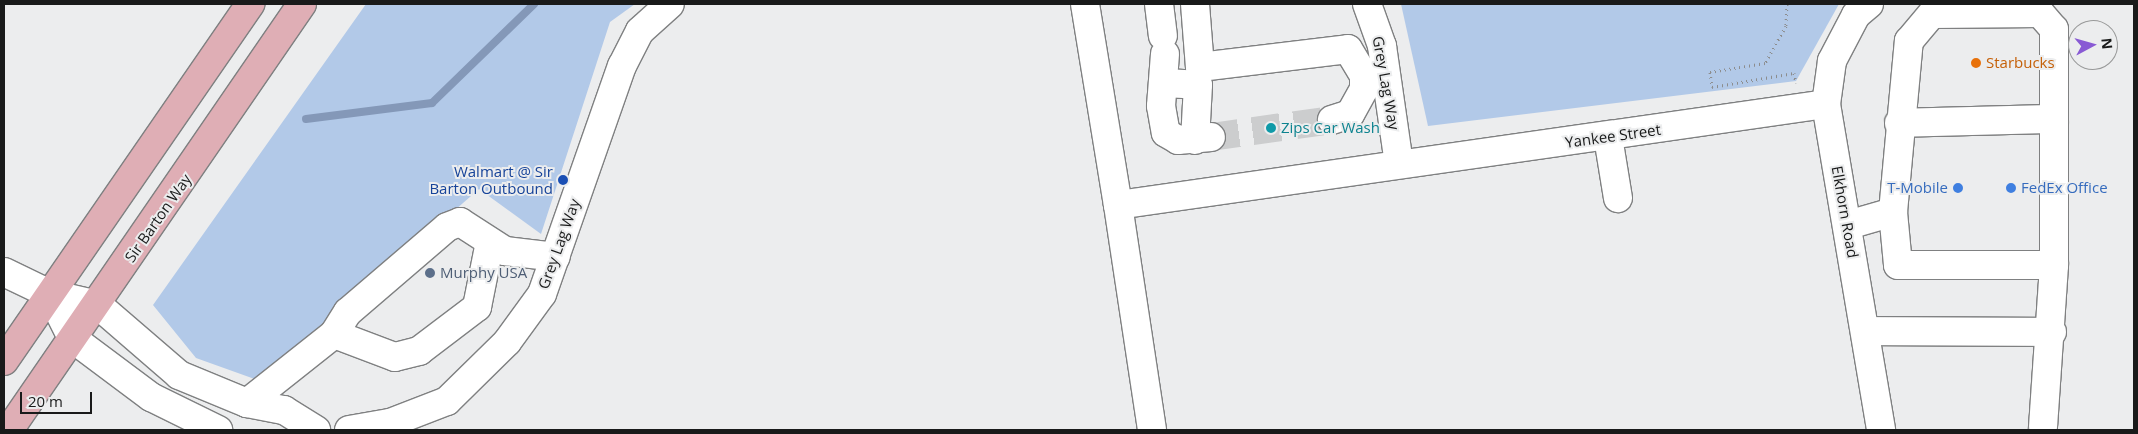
<!DOCTYPE html>
<html>
<head>
<meta charset="utf-8">
<style>
	body { margin:0 }
	#map { position:relative; width:2138px; height:434px; overflow:hidden; background:#ecedee; font-family:"Open Sans",sans-serif }
	div>[style] { position:absolute }
	.green>* { inset:0; background:#b2c9e8 }
	.stream>* { height:8px; margin:-4px; padding:0 4px; transform-origin:4px; border-radius:4px; background:#8498b8 }
	.minor-tunnel>* { height:28px; margin-top:-14px; transform-origin:0; background:repeating-linear-gradient(90deg,#cccdce 0 28px,transparent 0 42px) }
	.path>* { height:3px; margin-top:-1.5px; transform-origin:0; background:repeating-linear-gradient(90deg,#8c8d8e 0 1px,transparent 0 5px) }
	.roads { filter:drop-shadow(1px 0 #7f8081) drop-shadow(-1px 0 #7f8081) drop-shadow(0 1px #7f8081) drop-shadow(0 -1px #7f8081) }
	.minor>* { height:28px; margin:-14px; padding:0 14px; transform-origin:14px; border-radius:14px; background:#fff }
	.major>* { height:28px; margin:-14px; padding:0 14px; transform-origin:14px; border-radius:14px; background:#dfaeb5 }
	.dots>* { width:14px; height:14px; translate:-50% -50%; box-sizing:border-box; border:2px solid #ecedee; border-radius:50% }
	span { translate:-50% -50%; white-space:nowrap; text-align:center; line-height:1.15; -webkit-text-stroke:4px #ecedee; paint-order:stroke }
	.food-label { font-size:15px; color:#c56008 }
	.left { translate:0 -50%; text-align:left }
	.street-label { font-size:15px; color:#191a1a }
	.culture-label { font-size:15px; color:#0d838f }
	.transit-label { font-size:15px; color:#164399 }
	.right { translate:-100% -50%; text-align:right }
	.shop-label { font-size:15px; color:#366cbe }
	.service-label { font-size:15px; color:#4e5e75 }
	.frame { position:absolute; inset:0; border:5px solid #191a1a; pointer-events:none }
	.north { position:absolute; left:2068px; top:20px; width:50px; height:50px; box-sizing:border-box; background:#ecedee; border:1px solid #989999; border-radius:50%; rotate:84deg; font-size:14px; font-weight:700; line-height:20px; text-align:center; color:#191a1a }
	.north::after { content:''; display:block; margin:auto; width:18px; height:22px; background:#895ad4; clip-path:polygon(50% 0,100% 100%,50% 72%,0 100%) }
	.scale { position:absolute; left:20px; top:392px; width:72px; height:22px; box-sizing:border-box; border:2px solid #191a1a; border-top:0; padding-left:6px; font-size:15px; line-height:18px; white-space:nowrap; color:#191a1a; -webkit-text-stroke:4px #ecedee; paint-order:stroke }
</style>
</head>
<body>
<div id="map">
	<div class="green">
		<div style="clip-path:polygon(366px 4px,635px 4px,610px 22px,541px 234px,479px 189px,260px 381px,196px 358px,153px 305px)"></div>
		<div style="clip-path:polygon(1401px 4px,1839px 4px,1796px 81px,1428px 126px)"></div>
	</div>
	<div class="stream">
		<div style="left:306px;top:119px;width:127px;rotate:-7.2deg"></div>
		<div style="left:432px;top:103px;width:142px;rotate:-44.1deg"></div>
	</div>
	<div class="minor-tunnel">
		<div style="left:1211px;top:137px;width:122px;rotate:-8deg"></div>
	</div>
	<div class="path">
		<div style="left:1787px;top:4px;width:22px;rotate:93deg"></div>
		<div style="left:1786px;top:26px;width:43px;rotate:119.6deg"></div>
		<div style="left:1765px;top:63px;width:56px;rotate:170.7deg"></div>
		<div style="left:1710px;top:72px;width:15px;rotate:82deg"></div>
		<div style="left:1712px;top:87px;width:83px;rotate:-9.7deg"></div>
		<div style="left:1794px;top:73px;width:10px;rotate:79deg"></div>
	</div>
	<div class="roads">
		<div class="minor">
			<div style="left:1085px;top:4px;width:204px;rotate:80.7deg"></div>
			<div style="left:1118px;top:205px;width:715px;rotate:-8.12deg"></div>
			<div style="left:1159px;top:4px;width:32px;rotate:83deg"></div>
			<div style="left:1195px;top:4px;width:63px;rotate:85.5deg"></div>
			<div style="left:1200px;top:67px;width:149px;rotate:-6.9deg"></div>
			<div style="left:1348px;top:49px;width:31px;rotate:59deg"></div>
			<div style="left:1364px;top:76px;width:13px;rotate:90deg"></div>
			<div style="left:1364px;top:89px;width:29px;rotate:119deg"></div>
			<div style="left:1350px;top:114px;width:19px;rotate:162deg"></div>
			<div style="left:1367px;top:4px;width:45px;rotate:70.3deg"></div>
			<div style="left:1382px;top:46px;width:119px;rotate:81.8deg"></div>
			<div style="left:1869px;top:4px;width:17px;rotate:140deg"></div>
			<div style="left:1856px;top:15px;width:52px;rotate:117.6deg"></div>
			<div style="left:1832px;top:61px;width:43px;rotate:97.9deg"></div>
			<div style="left:1826px;top:104px;width:331px;rotate:80.4deg"></div>
			<div style="left:1165px;top:54px;width:52px;rotate:94.4deg"></div>
			<div style="left:1161px;top:106px;width:27px;rotate:80deg"></div>
			<div style="left:1166px;top:133px;width:14px;rotate:30deg"></div>
			<div style="left:1178px;top:140px;width:33px;rotate:-5deg"></div>
			<div style="left:1164px;top:83px;width:34px;rotate:3deg"></div>
			<div style="left:1198px;top:85px;width:55px;rotate:93.1deg"></div>
			<div style="left:1899px;top:123px;width:155px;rotate:-1.5deg"></div>
			<div style="left:1608px;top:137px;width:62px;rotate:80.7deg"></div>
			<div style="left:1118px;top:205px;width:228px;rotate:81.4deg"></div>
			<div style="left:1848px;top:225px;width:47px;rotate:-16.1deg"></div>
			<div style="left:1893px;top:212px;width:172px;rotate:-84.7deg"></div>
			<div style="left:1909px;top:41px;width:35px;rotate:-50deg"></div>
			<div style="left:1932px;top:14px;width:108px;rotate:-0.5deg"></div>
			<div style="left:2040px;top:13px;width:21px;rotate:49deg"></div>
			<div style="left:2054px;top:29px;width:236px;rotate:90deg"></div>
			<div style="left:2054px;top:265px;width:156px;rotate:180deg"></div>
			<div style="left:1898px;top:265px;width:53px;rotate:-95.4deg"></div>
			<div style="left:4px;top:272px;width:51px;rotate:25.6deg"></div>
			<div style="left:50px;top:294px;width:49px;rotate:12.9deg"></div>
			<div style="left:98px;top:305px;width:107px;rotate:40.8deg"></div>
			<div style="left:179px;top:375px;width:74px;rotate:22.4deg"></div>
			<div style="left:247px;top:403px;width:38px;rotate:11deg"></div>
			<div style="left:284px;top:410px;width:38px;rotate:32deg"></div>
			<div style="left:50px;top:294px;width:49px;rotate:63.4deg"></div>
			<div style="left:72px;top:338px;width:99px;rotate:36.8deg"></div>
			<div style="left:151px;top:397px;width:75px;rotate:26.2deg"></div>
			<div style="left:1865px;top:331px;width:187px;rotate:0.3deg"></div>
			<div style="left:334px;top:334px;width:65px;rotate:20.7deg"></div>
			<div style="left:395px;top:357px;width:25px;rotate:-14deg"></div>
			<div style="left:419px;top:351px;width:73px;rotate:-37.2deg"></div>
			<div style="left:477px;top:307px;width:66px;rotate:-78.7deg"></div>
			<div style="left:247px;top:403px;width:111px;rotate:-38.4deg"></div>
			<div style="left:334px;top:334px;width:26px;rotate:-58deg"></div>
			<div style="left:348px;top:312px;width:130px;rotate:-40.6deg"></div>
			<div style="left:447px;top:227px;width:14px;rotate:-21deg"></div>
			<div style="left:460px;top:222px;width:54px;rotate:32.8deg"></div>
			<div style="left:505px;top:251px;width:51px;rotate:6.7deg"></div>
			<div style="left:2043px;top:427px;width:162px;rotate:-86.1deg"></div>
			<div style="left:349px;top:430px;width:42px;rotate:-9.7deg"></div>
			<div style="left:390px;top:423px;width:61px;rotate:-21.1deg"></div>
			<div style="left:447px;top:401px;width:84px;rotate:-44.5deg"></div>
			<div style="left:507px;top:342px;width:59px;rotate:-53.9deg"></div>
			<div style="left:542px;top:294px;width:242px;rotate:-70.7deg"></div>
			<div style="left:622px;top:66px;width:39px;rotate:-63deg"></div>
			<div style="left:640px;top:31px;width:40px;rotate:-42deg"></div>
		</div>
		<div class="major">
			<div style="left:4px;top:361px;width:434px;rotate:-55.4deg"></div>
			<div style="left:9px;top:430px;width:517px;rotate:-55.48deg"></div>
		</div>
	</div>
	<div class="dots">
		<div style="left:1976px;top:63px;background:#e8710a"></div>
		<div style="left:1271px;top:128px;background:#0f9aa8"></div>
		<div style="left:563px;top:180px;background:#1a4fb4"></div>
		<div style="left:1958px;top:188px;background:#3f7fe0"></div>
		<div style="left:2011px;top:188px;background:#3f7fe0"></div>
		<div style="left:430px;top:273px;background:#5c6f8a"></div>
	</div>
	<div class="food-label">
		<span class="left" style="left:1986px;top:63px">Starbucks</span>
	</div>
	<div class="street-label">
		<span style="left:1386px;top:83px;rotate:80deg">Grey Lag Way</span>
		<span style="left:1613px;top:136px;rotate:-8deg">Yankee Street</span>
		<span style="left:1845px;top:212px;rotate:80deg">Elkhorn Road</span>
		<span style="left:158px;top:218px;rotate:-55deg">Sir Barton Way</span>
		<span style="left:559px;top:244px;rotate:-70deg">Grey Lag Way</span>
	</div>
	<div class="culture-label">
		<span class="left" style="left:1281px;top:128px">Zips Car Wash</span>
	</div>
	<div class="transit-label">
		<span class="right" style="left:553px;top:180px">Walmart @ Sir<br>Barton Outbound</span>
	</div>
	<div class="shop-label">
		<span class="right" style="left:1948px;top:188px">T-Mobile</span>
		<span class="left" style="left:2021px;top:188px">FedEx Office</span>
	</div>
	<div class="service-label">
		<span class="left" style="left:440px;top:273px">Murphy USA</span>
	</div>
	<div class="frame"></div>
	<div class="north">N</div>
	<div class="scale">20 m</div>
</div>
</body>
</html>
